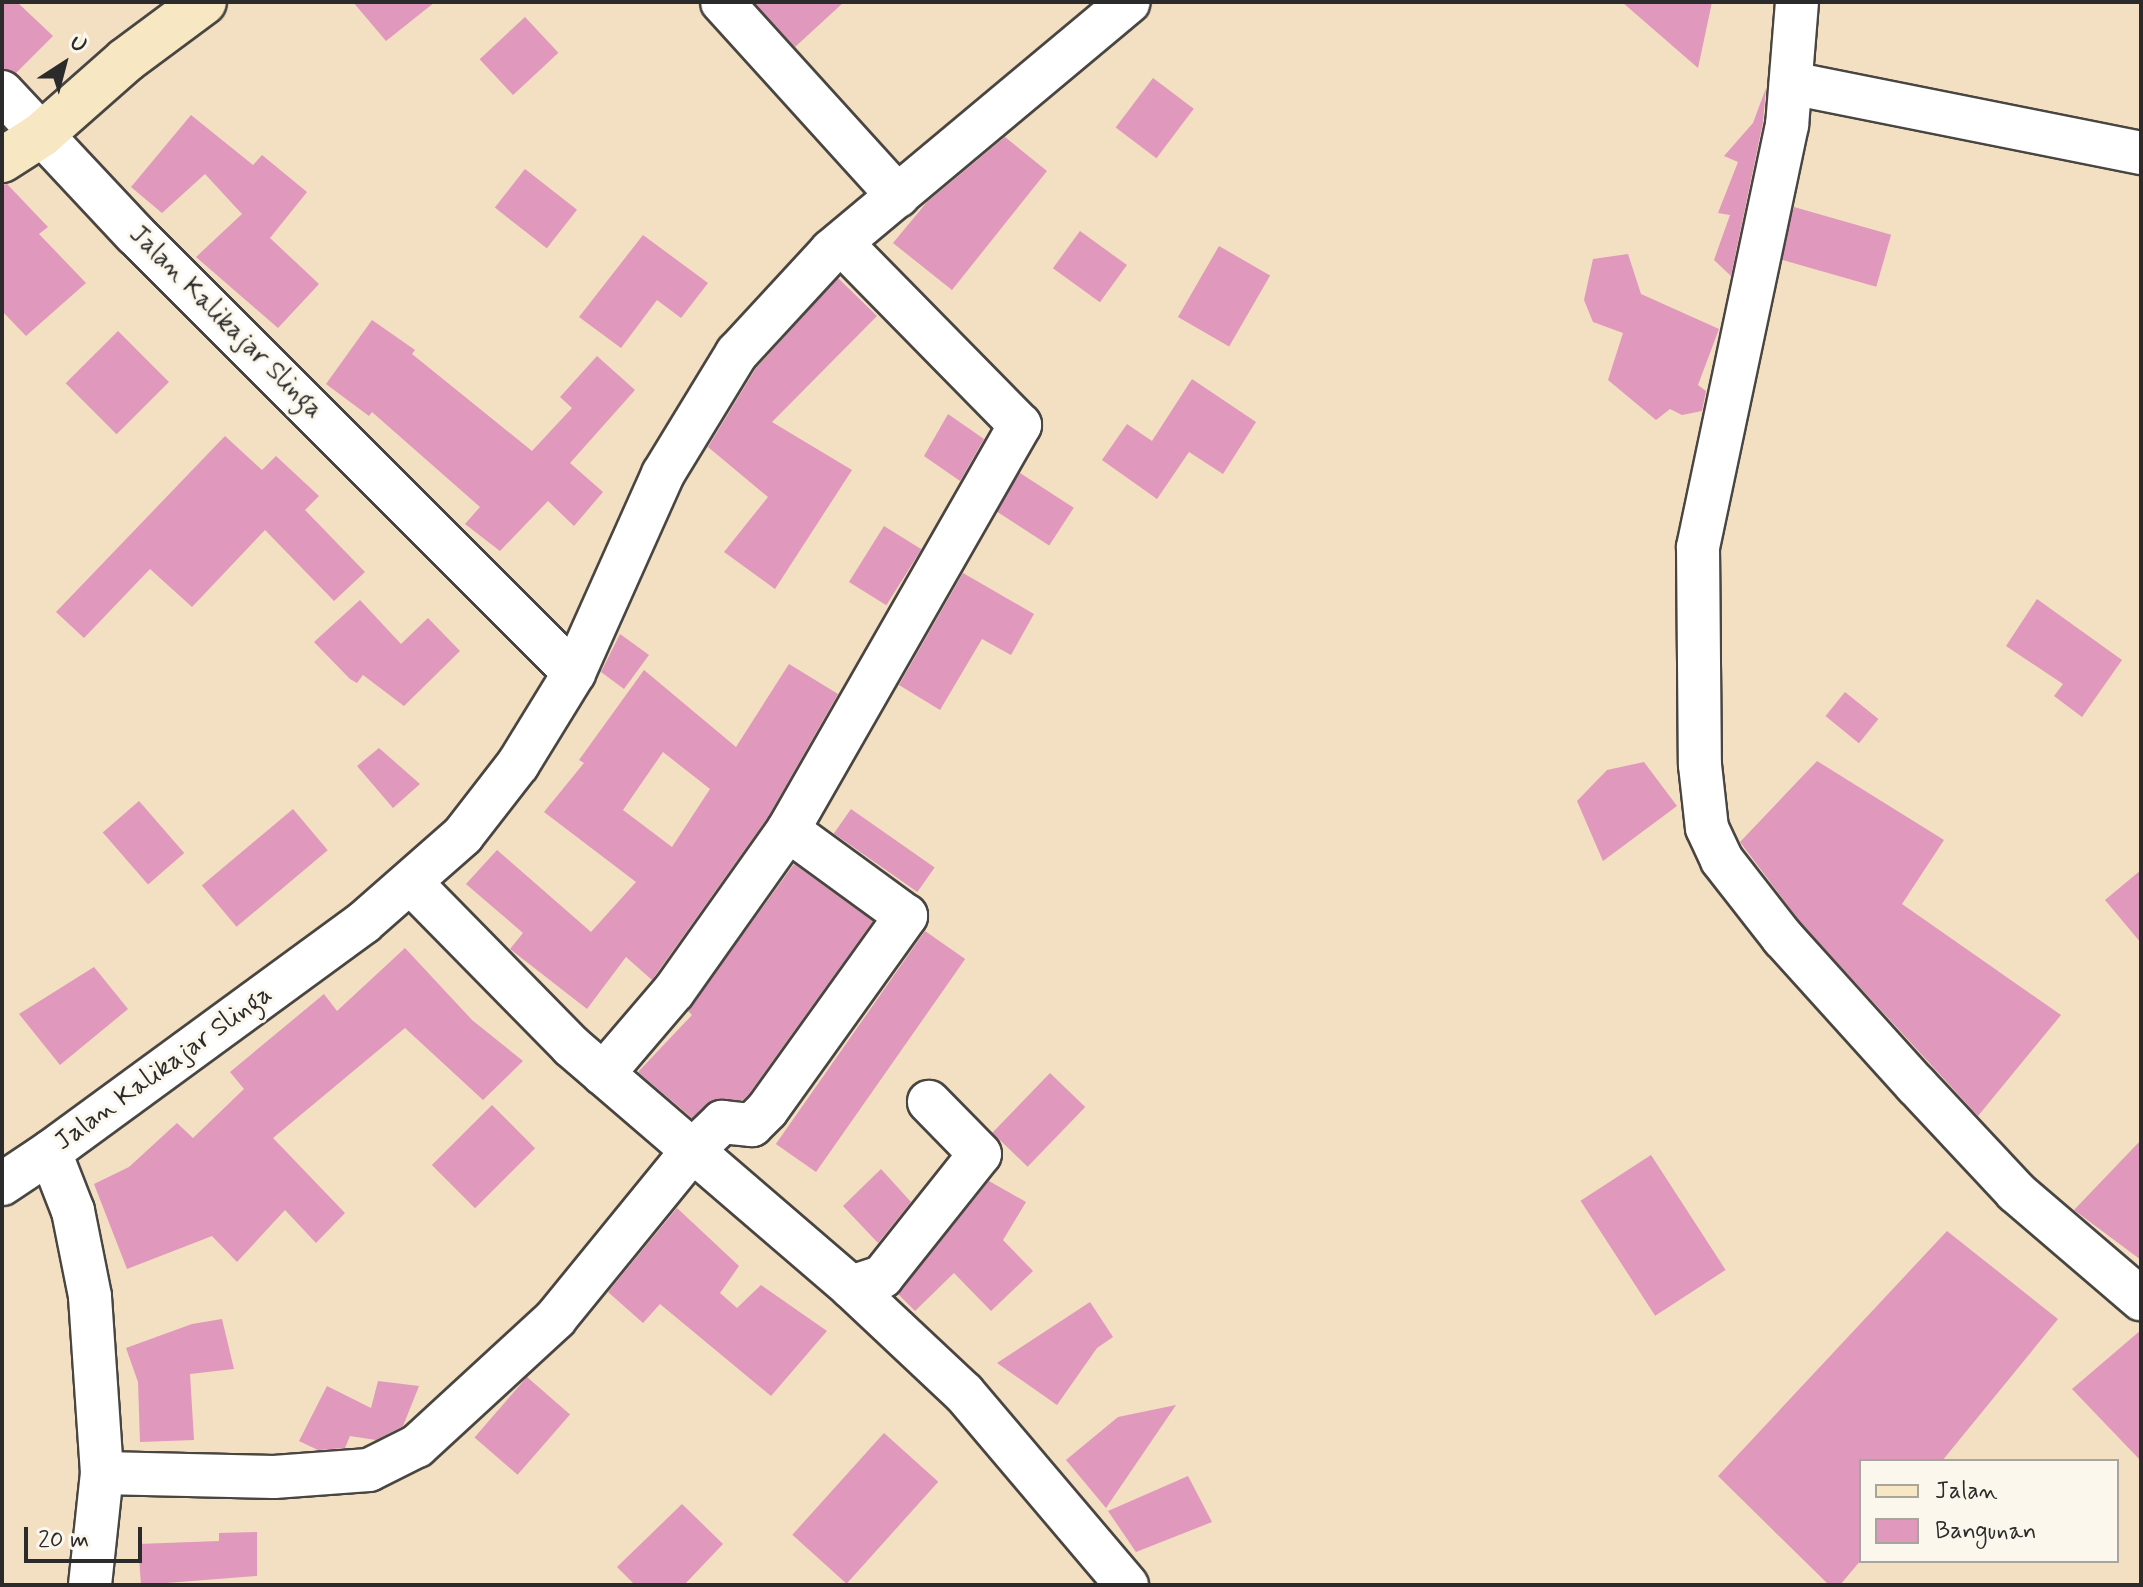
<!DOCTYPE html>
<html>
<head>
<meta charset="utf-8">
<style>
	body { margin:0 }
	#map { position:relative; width:2143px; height:1587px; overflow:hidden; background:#f3dfc2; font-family:Mynerve,sans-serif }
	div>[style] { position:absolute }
	.building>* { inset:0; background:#e098bc; transform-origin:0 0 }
	.roads { filter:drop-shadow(2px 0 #494642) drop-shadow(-2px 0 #494642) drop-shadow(0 2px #494642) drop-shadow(0 -2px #494642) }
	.street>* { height:42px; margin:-21px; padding:0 21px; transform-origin:21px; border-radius:21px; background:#fff }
	.secondary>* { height:44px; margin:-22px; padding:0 22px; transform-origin:22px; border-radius:22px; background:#f7e8c3 }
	span { translate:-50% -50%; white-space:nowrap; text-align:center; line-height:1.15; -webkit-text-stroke:6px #fbf7ec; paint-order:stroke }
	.street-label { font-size:26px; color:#2b2b2b }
	.frame { position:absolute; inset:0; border:4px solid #2b2b2b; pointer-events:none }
	.legend { position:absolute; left:1859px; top:1459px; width:260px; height:104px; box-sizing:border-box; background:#fbf7ec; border:2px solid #a8a59f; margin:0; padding:10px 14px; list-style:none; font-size:24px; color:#2b2b2b }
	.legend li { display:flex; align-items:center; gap:16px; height:40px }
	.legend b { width:40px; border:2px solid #a8a59f }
	.north { position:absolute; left:24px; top:24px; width:80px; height:80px; -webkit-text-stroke:6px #fbf7ec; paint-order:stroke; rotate:36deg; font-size:22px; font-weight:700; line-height:32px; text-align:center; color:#2b2b2b }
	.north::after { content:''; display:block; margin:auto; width:28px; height:36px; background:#2b2b2b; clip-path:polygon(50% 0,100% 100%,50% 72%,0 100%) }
	.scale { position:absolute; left:24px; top:1527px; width:118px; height:36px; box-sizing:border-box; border:4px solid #2b2b2b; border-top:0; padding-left:10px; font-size:24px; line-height:28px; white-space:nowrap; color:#2b2b2b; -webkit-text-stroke:6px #fbf7ec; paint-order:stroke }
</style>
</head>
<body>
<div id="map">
	<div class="building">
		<div style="clip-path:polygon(2px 2px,17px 2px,53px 36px,16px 73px,2px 69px)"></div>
		<div style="clip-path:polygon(353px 2px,435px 2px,386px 41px)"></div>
		<div style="clip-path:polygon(754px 2px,844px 2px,795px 47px)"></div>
		<div style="clip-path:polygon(1622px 2px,1712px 2px,1698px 68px)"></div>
		<div style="left:525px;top:17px;width:49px;height:62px;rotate:47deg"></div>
		<div style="left:1153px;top:78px;width:51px;height:62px;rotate:37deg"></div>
		<div style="clip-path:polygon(1766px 88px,1763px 122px,1731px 276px,1714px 260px,1730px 215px,1718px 213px,1738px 162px,1724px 156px,1753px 123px)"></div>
		<div style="clip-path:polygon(191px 115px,253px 165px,262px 155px,307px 192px,270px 238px,319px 284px,278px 328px,196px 257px,242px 214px,205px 174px,162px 213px,131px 187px)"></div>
		<div style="clip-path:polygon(1005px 137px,1047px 171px,952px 290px,893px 243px,927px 202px)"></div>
		<div style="left:525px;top:169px;width:66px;height:49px;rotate:38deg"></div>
		<div style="clip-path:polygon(7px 184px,48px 227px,39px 234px,86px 283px,26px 336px,2px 311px,2px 185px)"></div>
		<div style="left:1794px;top:207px;width:101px;height:54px;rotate:16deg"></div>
		<div style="left:1080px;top:231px;width:58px;height:46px;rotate:36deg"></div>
		<div style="clip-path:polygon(643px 235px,708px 283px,681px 318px,657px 300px,621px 348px,579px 317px)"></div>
		<div style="left:1219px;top:246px;width:59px;height:82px;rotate:30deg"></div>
		<div style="clip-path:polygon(1628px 254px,1641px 294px,1719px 329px,1698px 385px,1706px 391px,1702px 411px,1682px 415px,1670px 409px,1656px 420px,1608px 380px,1623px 333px,1593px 322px,1584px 300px,1593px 259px)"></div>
		<div style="clip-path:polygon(838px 278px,877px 316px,772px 422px,852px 470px,775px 589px,724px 552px,768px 497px,708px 447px,756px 368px)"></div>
		<div style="clip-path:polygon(372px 320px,415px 350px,412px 354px,532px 451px,572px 408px,560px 397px,597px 356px,635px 390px,570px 463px,603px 492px,574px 526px,548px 501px,500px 551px,465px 524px,480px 507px,372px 412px,369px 416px,326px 384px)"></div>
		<div style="left:118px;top:331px;width:72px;height:74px;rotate:45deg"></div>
		<div style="clip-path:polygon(1192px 379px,1256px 422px,1223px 474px,1189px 452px,1157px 499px,1102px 460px,1127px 424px,1152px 441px)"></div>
		<div style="clip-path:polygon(948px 414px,984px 439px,960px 481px,924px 456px)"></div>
		<div style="clip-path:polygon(225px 436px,262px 470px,276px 456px,319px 496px,305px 510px,365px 572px,334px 601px,265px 530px,192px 607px,150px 569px,84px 638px,56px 612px)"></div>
		<div style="left:1020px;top:473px;width:64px;height:45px;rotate:33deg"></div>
		<div style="left:884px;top:526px;width:44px;height:66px;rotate:32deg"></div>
		<div style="clip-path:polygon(963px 573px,1034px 614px,1011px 655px,982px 639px,940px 710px,899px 685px)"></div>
		<div style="clip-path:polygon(2037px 599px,2122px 660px,2082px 717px,2054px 696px,2063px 684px,2006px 646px)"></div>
		<div style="clip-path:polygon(360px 600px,401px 644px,428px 618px,460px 651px,404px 706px,363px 675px,357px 683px,350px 679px,314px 642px)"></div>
		<div style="clip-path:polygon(620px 634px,649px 655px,624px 689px,601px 672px)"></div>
		<div style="clip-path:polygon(evenodd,789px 664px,838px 694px,768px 817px,652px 980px,626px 957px,587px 1009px,510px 949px,523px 933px,466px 884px,497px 850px,591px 932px,636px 882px,544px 812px,584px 763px,579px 760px,644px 670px,736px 747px,789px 664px,663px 752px,710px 789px,672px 847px,623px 810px,663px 752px)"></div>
		<div style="left:1845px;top:692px;width:43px;height:31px;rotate:39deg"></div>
		<div style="clip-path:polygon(379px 748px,420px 784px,393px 808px,357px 766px)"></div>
		<div style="clip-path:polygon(1817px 761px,1944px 840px,1902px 904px,2061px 1015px,1978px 1116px,1801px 923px,1740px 842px)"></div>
		<div style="clip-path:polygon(1644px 762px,1677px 806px,1603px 861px,1577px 801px,1607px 770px)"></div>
		<div style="left:139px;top:801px;width:69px;height:48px;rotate:49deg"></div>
		<div style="left:293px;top:809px;width:54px;height:119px;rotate:50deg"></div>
		<div style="left:851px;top:809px;width:102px;height:30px;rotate:35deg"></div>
		<div style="clip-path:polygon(794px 864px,873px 921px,749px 1094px,743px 1100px,714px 1100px,692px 1118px,638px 1072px,692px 1015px,688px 1011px)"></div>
		<div style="clip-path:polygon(2141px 870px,2141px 943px,2105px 900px)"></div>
		<div style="left:925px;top:931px;width:49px;height:260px;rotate:35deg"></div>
		<div style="clip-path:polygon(405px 948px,472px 1020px,523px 1061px,483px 1100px,405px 1028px,273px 1138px,345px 1213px,316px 1243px,285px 1210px,237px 1262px,212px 1236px,127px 1269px,94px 1184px,129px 1167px,177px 1123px,193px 1138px,244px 1089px,230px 1072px,324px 994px,337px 1011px)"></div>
		<div style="clip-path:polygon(94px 967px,128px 1009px,60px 1065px,19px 1014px)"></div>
		<div style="left:1050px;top:1073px;width:49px;height:83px;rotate:44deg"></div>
		<div style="left:492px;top:1105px;width:61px;height:85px;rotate:45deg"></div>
		<div style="clip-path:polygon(2141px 1140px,2141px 1260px,2074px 1210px)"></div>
		<div style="left:1651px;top:1155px;width:137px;height:84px;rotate:57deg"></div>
		<div style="clip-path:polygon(881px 1169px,911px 1202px,878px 1243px,843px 1206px)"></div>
		<div style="clip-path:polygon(989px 1181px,1026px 1202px,1003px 1240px,1033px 1271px,991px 1311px,954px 1273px,915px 1311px,898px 1294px)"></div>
		<div style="clip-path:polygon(677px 1208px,739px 1266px,720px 1293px,737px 1308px,761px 1285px,827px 1331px,771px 1396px,660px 1304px,643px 1323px,608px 1292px)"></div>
		<div style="clip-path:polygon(1947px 1231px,2058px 1319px,1942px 1461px,1861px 1461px,1861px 1560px,1840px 1585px,1829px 1585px,1718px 1476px)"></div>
		<div style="clip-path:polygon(1090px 1302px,1113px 1337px,1097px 1348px,1057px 1405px,997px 1363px)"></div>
		<div style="clip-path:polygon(222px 1319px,234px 1369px,190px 1374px,194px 1440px,140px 1442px,138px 1382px,126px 1348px,192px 1324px)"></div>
		<div style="clip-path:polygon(2141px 1330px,2141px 1461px,2072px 1389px)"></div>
		<div style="left:527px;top:1377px;width:57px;height:80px;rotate:41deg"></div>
		<div style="clip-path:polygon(378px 1381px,419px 1386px,403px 1426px,376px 1440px,350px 1436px,345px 1448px,318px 1450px,299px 1441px,327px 1386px,371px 1408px)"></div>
		<div style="clip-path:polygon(1176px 1405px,1106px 1508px,1066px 1460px,1118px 1417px)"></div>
		<div style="left:884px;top:1433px;width:73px;height:137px;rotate:42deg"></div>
		<div style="clip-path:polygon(1188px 1476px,1212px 1522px,1136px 1552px,1108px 1511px)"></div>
		<div style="clip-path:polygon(682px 1504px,723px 1544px,684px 1585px,635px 1585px,617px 1567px)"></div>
		<div style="clip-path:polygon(257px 1532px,257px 1576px,141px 1585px,138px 1544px,219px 1541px,219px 1533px)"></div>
	</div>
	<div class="roads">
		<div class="street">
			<div style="left:722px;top:2px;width:262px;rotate:47.8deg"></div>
			<div style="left:1797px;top:2px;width:123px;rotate:94.6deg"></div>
			<div style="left:1787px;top:125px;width:431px;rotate:101.9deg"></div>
			<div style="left:1698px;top:547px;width:218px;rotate:89.5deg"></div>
			<div style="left:1700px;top:765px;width:63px;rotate:83.7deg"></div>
			<div style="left:1707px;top:828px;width:35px;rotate:65deg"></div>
			<div style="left:1722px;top:860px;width:99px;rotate:52deg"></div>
			<div style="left:1783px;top:938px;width:198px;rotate:47.9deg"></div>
			<div style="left:1916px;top:1085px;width:146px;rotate:46.9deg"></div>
			<div style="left:2016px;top:1192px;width:165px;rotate:40.6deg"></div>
			<div style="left:1791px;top:83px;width:357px;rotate:11.3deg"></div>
			<div style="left:2px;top:92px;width:196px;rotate:46.9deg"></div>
			<div style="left:136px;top:235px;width:619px;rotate:45deg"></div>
			<div style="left:411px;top:883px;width:228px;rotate:45.5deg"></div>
			<div style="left:571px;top:1046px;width:369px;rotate:40.7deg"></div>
			<div style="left:851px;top:1287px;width:155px;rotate:43.2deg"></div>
			<div style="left:964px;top:1393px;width:252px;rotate:49.7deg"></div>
			<div style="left:603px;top:1074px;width:109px;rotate:-49.5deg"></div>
			<div style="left:674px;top:991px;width:197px;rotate:-54.7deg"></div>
			<div style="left:788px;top:830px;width:467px;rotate:-60.2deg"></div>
			<div style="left:1020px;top:425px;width:255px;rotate:-134.5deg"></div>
			<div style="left:2px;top:1184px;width:58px;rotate:-33.7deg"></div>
			<div style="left:851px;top:1287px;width:33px;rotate:-18deg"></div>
			<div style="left:882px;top:1277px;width:157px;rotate:-51.5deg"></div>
			<div style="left:980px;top:1154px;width:73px;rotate:-134.4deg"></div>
			<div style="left:102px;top:1473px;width:172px;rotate:1.3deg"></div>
			<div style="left:274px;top:1477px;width:95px;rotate:-4.2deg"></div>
			<div style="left:369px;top:1470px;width:54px;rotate:-26.6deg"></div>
			<div style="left:417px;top:1446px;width:188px;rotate:-42.6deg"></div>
			<div style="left:555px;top:1319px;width:217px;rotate:-50.8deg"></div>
			<div style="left:692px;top:1151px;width:42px;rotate:-44deg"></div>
			<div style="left:722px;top:1122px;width:30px;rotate:6deg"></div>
			<div style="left:752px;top:1125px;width:21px;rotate:-45deg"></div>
			<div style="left:767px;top:1110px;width:239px;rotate:-54.4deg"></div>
			<div style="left:906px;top:916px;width:146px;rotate:-143.9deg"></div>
			<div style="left:90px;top:1585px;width:113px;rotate:-83.9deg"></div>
			<div style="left:102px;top:1473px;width:177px;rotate:-93.9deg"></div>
			<div style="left:90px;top:1296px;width:87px;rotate:-101.3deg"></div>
			<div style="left:73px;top:1211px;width:63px;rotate:-111.3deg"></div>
			<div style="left:50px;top:1152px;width:388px;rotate:-36.2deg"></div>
			<div style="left:363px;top:923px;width:133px;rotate:-41.3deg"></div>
			<div style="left:463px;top:835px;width:90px;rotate:-52.2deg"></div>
			<div style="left:518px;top:764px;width:107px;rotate:-58.4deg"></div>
			<div style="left:574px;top:673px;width:218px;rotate:-65.9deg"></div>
			<div style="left:663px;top:474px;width:142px;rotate:-58.6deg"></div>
			<div style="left:737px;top:353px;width:139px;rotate:-47.3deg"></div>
			<div style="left:831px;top:251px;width:388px;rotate:-39.9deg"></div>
		</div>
		<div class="secondary">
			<div style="left:2px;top:160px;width:46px;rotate:-32.7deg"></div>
			<div style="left:41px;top:135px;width:113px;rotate:-41.4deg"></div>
			<div style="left:126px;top:60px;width:97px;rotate:-36.6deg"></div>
		</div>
	</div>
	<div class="street-label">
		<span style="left:225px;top:323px;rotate:45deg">Jalan Kalikajar Slinga</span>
		<span style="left:164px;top:1069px;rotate:-36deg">Jalan Kalikajar Slinga</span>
	</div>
	<div class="frame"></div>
	<ul class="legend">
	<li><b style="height:10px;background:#f7e8c3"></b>Jalan</li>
	<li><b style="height:22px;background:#e098bc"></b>Bangunan</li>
	</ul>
	<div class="north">U</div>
	<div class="scale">20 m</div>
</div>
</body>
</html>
